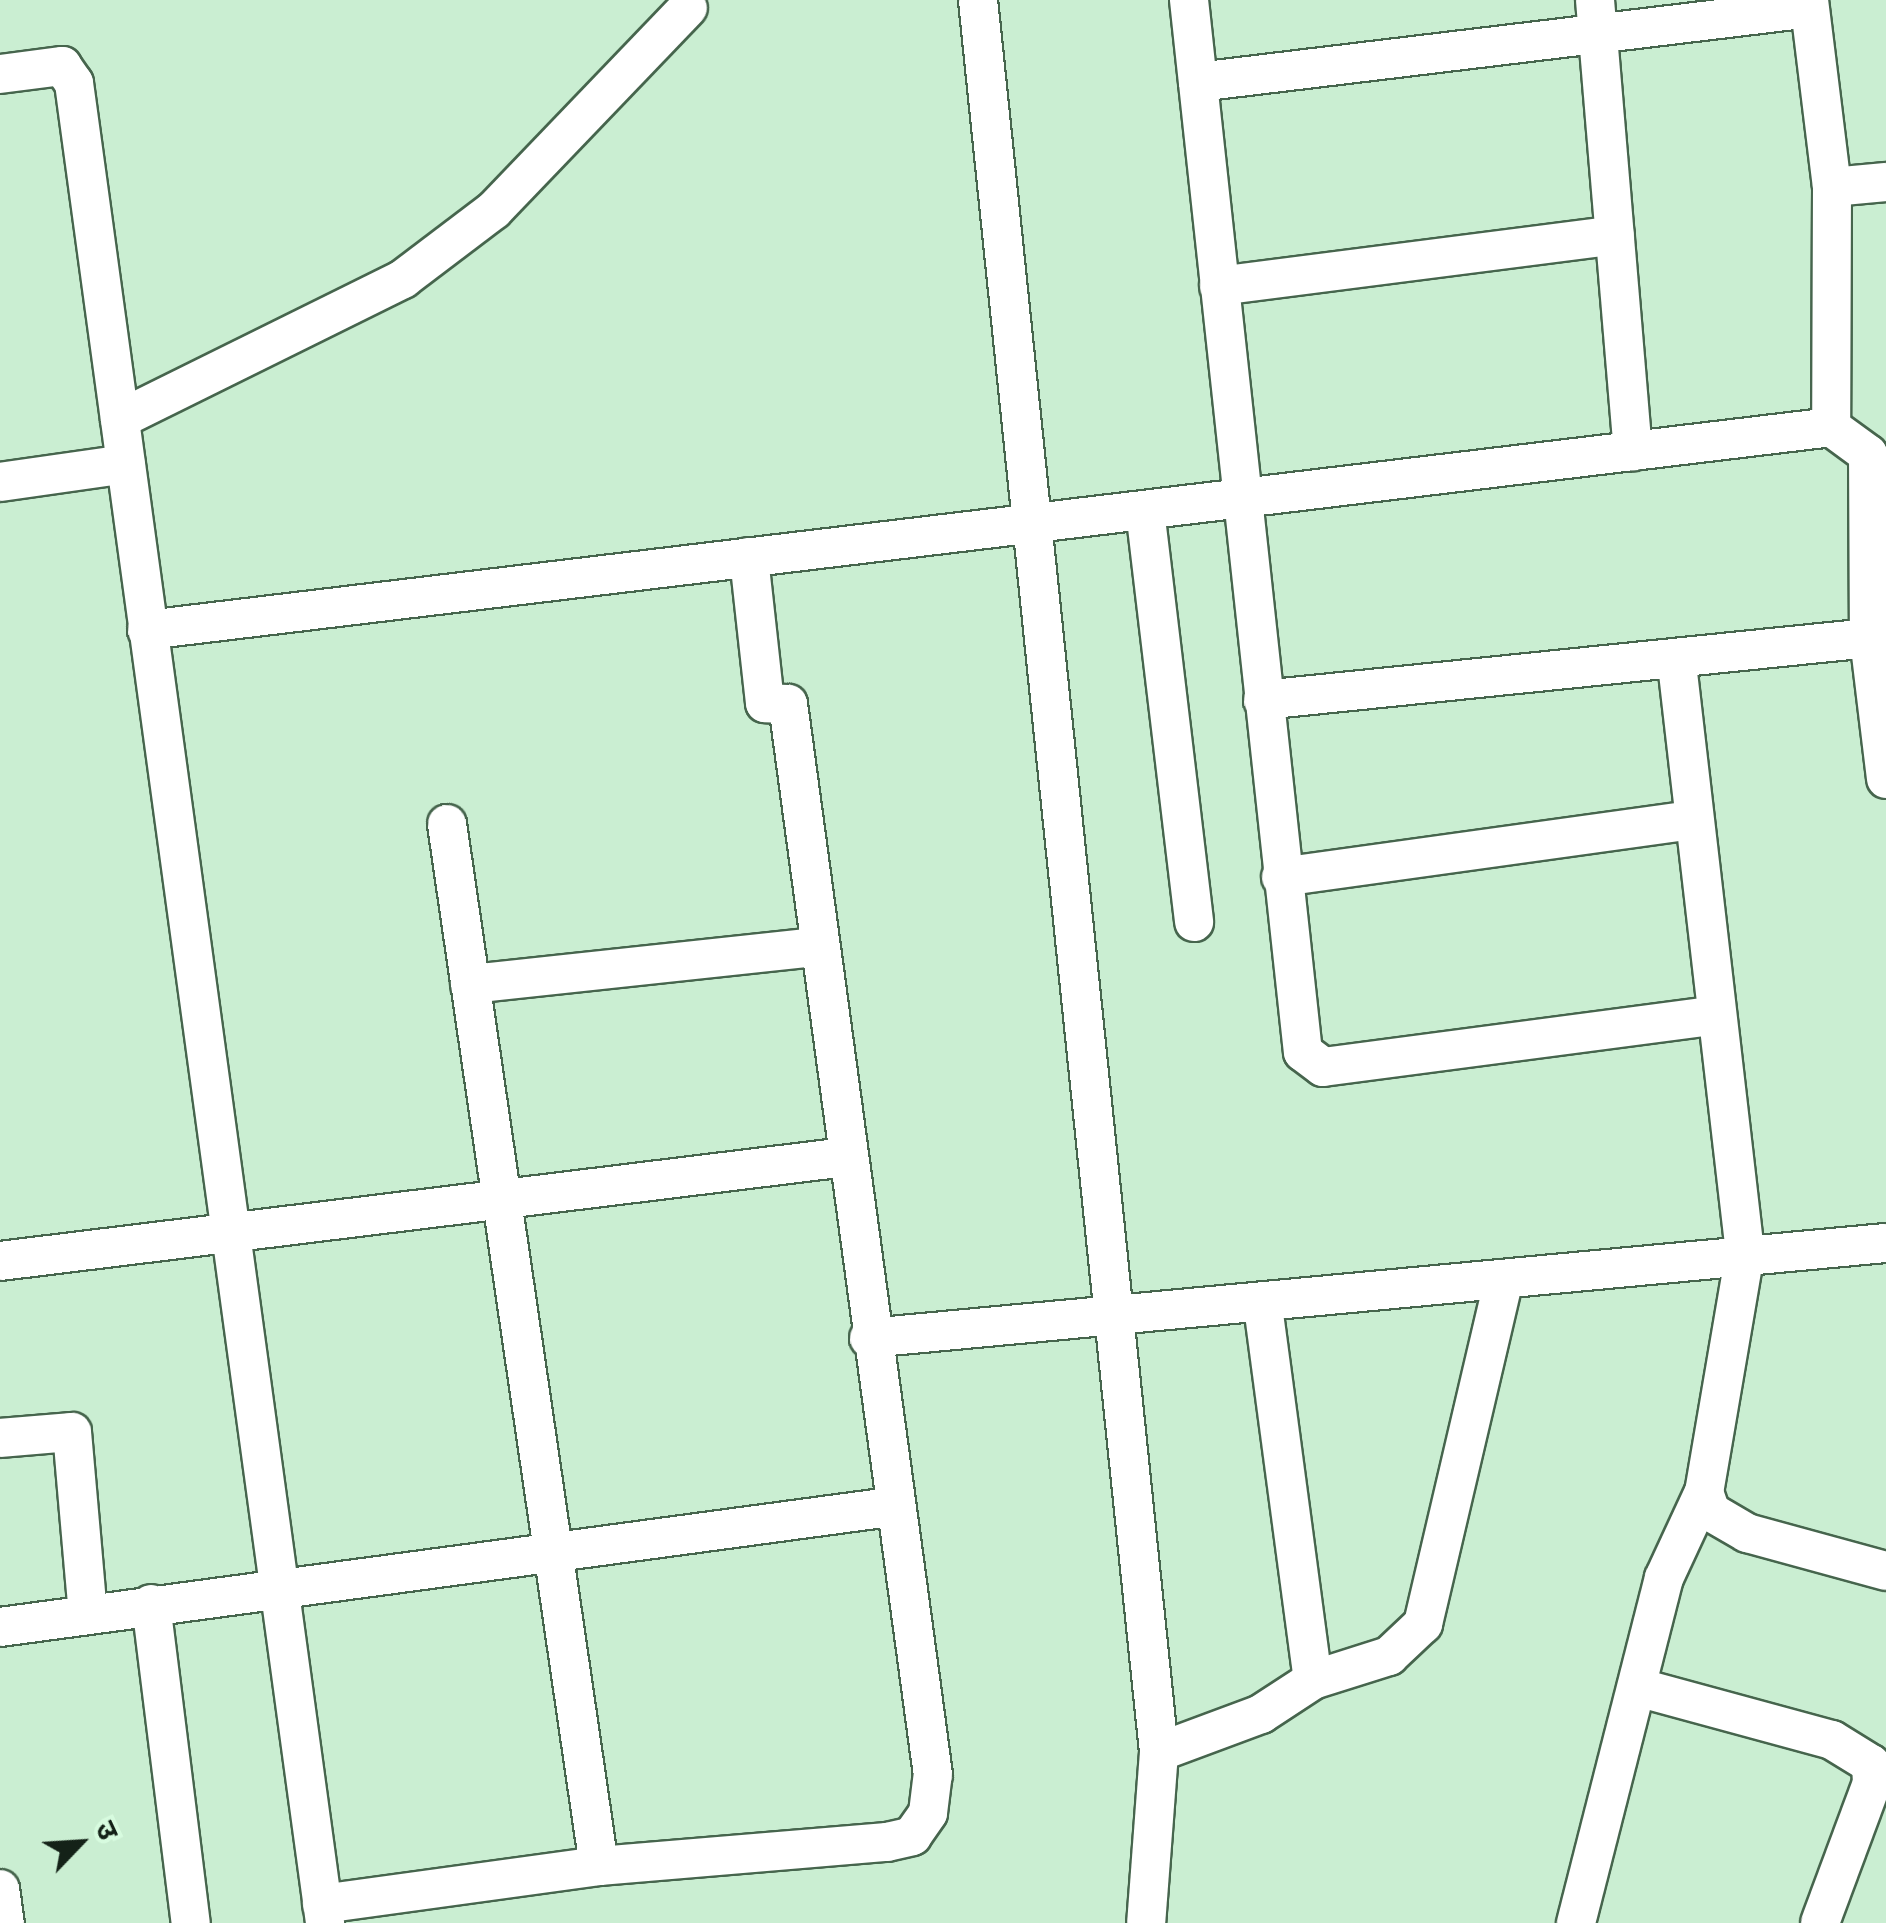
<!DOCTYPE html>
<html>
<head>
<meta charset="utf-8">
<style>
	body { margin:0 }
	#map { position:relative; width:1886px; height:1923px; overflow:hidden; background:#caeed2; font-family:"Public Sans","Noto Sans Devanagari",sans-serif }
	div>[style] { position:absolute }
	.roads { filter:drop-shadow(2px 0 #46654d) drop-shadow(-2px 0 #46654d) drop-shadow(0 2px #46654d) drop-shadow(0 -2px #46654d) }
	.street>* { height:38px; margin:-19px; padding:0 19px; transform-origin:19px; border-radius:19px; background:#fff }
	span { translate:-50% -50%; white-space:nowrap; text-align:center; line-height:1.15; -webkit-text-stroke:10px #d7fbdf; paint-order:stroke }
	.north { position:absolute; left:30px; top:1793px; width:100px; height:100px; -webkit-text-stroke:8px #d7fbdf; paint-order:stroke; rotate:65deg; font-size:28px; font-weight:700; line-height:40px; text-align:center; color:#142218 }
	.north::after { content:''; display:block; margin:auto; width:35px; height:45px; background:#142218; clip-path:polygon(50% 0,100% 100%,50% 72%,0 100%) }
</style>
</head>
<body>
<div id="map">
	<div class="roads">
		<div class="street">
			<div style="left:978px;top:0;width:1761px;rotate:84.1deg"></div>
			<div style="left:1159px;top:1752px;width:171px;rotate:94.3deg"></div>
			<div style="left:1189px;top:0;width:1058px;rotate:83.82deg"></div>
			<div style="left:1303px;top:1052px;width:25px;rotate:37deg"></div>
			<div style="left:1323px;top:1067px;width:392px;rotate:-7.5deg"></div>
			<div style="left:1595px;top:0;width:453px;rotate:85.2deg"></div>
			<div style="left:1809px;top:0;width:188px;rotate:83deg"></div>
			<div style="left:1832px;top:187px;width:240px;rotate:90.2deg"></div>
			<div style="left:1831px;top:427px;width:46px;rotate:36.1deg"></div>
			<div style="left:1868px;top:454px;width:184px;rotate:89.7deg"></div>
			<div style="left:1869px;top:638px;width:142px;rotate:83.1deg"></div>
			<div style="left:0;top:74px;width:63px;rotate:-7.4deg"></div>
			<div style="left:62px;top:66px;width:21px;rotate:55deg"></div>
			<div style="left:74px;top:83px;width:1857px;rotate:82.23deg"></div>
			<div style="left:1198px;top:82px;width:616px;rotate:-6.89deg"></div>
			<div style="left:1832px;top:187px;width:54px;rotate:-5.3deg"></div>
			<div style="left:1219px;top:286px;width:399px;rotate:-7.3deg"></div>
			<div style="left:120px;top:419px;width:316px;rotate:-26.3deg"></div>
			<div style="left:403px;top:279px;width:114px;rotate:-37.2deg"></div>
			<div style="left:494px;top:210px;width:280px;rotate:-46.2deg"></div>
			<div style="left:0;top:482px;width:127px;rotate:-8.1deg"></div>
			<div style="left:1145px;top:510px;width:415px;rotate:83.2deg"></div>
			<div style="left:147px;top:630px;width:1696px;rotate:-6.87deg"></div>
			<div style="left:1677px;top:664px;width:593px;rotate:83.41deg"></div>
			<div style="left:1745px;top:1253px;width:242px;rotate:99.7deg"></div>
			<div style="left:1704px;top:1492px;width:21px;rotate:71deg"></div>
			<div style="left:1711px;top:1512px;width:42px;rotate:30.3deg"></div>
			<div style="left:1747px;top:1533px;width:144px;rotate:15.3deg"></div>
			<div style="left:1263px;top:700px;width:609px;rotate:-5.84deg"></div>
			<div style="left:447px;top:824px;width:1053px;rotate:81.7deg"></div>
			<div style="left:1281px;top:877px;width:415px;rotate:-7.9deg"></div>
			<div style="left:470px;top:984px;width:351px;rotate:-6.1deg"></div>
			<div style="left:0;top:1261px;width:852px;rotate:-7.01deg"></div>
			<div style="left:1263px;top:1306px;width:377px;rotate:82.4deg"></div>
			<div style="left:869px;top:1338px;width:1021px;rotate:-5.34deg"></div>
			<div style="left:0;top:1438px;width:72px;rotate:-4.8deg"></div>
			<div style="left:72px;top:1432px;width:183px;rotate:85deg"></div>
			<div style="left:151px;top:1604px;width:321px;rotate:82.9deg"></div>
			<div style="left:0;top:1627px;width:898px;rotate:-7.68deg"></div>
			<div style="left:1637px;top:1687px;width:202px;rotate:15.2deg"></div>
			<div style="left:1832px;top:1740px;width:46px;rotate:31.6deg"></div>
			<div style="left:1871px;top:1764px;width:19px;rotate:87deg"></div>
			<div style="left:1872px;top:1783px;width:149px;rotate:110.4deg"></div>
			<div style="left:1159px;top:1752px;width:109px;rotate:-20.4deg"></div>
			<div style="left:1261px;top:1714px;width:62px;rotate:-33.2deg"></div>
			<div style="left:1313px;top:1680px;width:80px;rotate:-17.5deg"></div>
			<div style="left:1389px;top:1656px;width:47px;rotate:-43.3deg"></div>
			<div style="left:1423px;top:1624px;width:354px;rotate:-76.8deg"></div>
			<div style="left:0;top:1889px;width:34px;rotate:82deg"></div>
			<div style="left:322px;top:1904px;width:280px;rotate:-7.8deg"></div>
			<div style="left:599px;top:1866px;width:289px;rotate:-4.8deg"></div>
			<div style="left:887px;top:1842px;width:26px;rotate:-13deg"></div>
			<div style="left:912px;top:1836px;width:28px;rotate:-55deg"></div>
			<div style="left:928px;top:1813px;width:38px;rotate:-83deg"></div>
			<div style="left:933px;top:1775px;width:1081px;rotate:-97.71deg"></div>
			<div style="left:788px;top:704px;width:23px;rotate:-178deg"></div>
			<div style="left:765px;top:703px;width:147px;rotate:-96.3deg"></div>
			<div style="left:1576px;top:1923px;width:356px;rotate:-75.7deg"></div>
			<div style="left:1664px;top:1578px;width:95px;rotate:-65.1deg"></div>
		</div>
	</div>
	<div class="north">उ</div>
</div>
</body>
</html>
